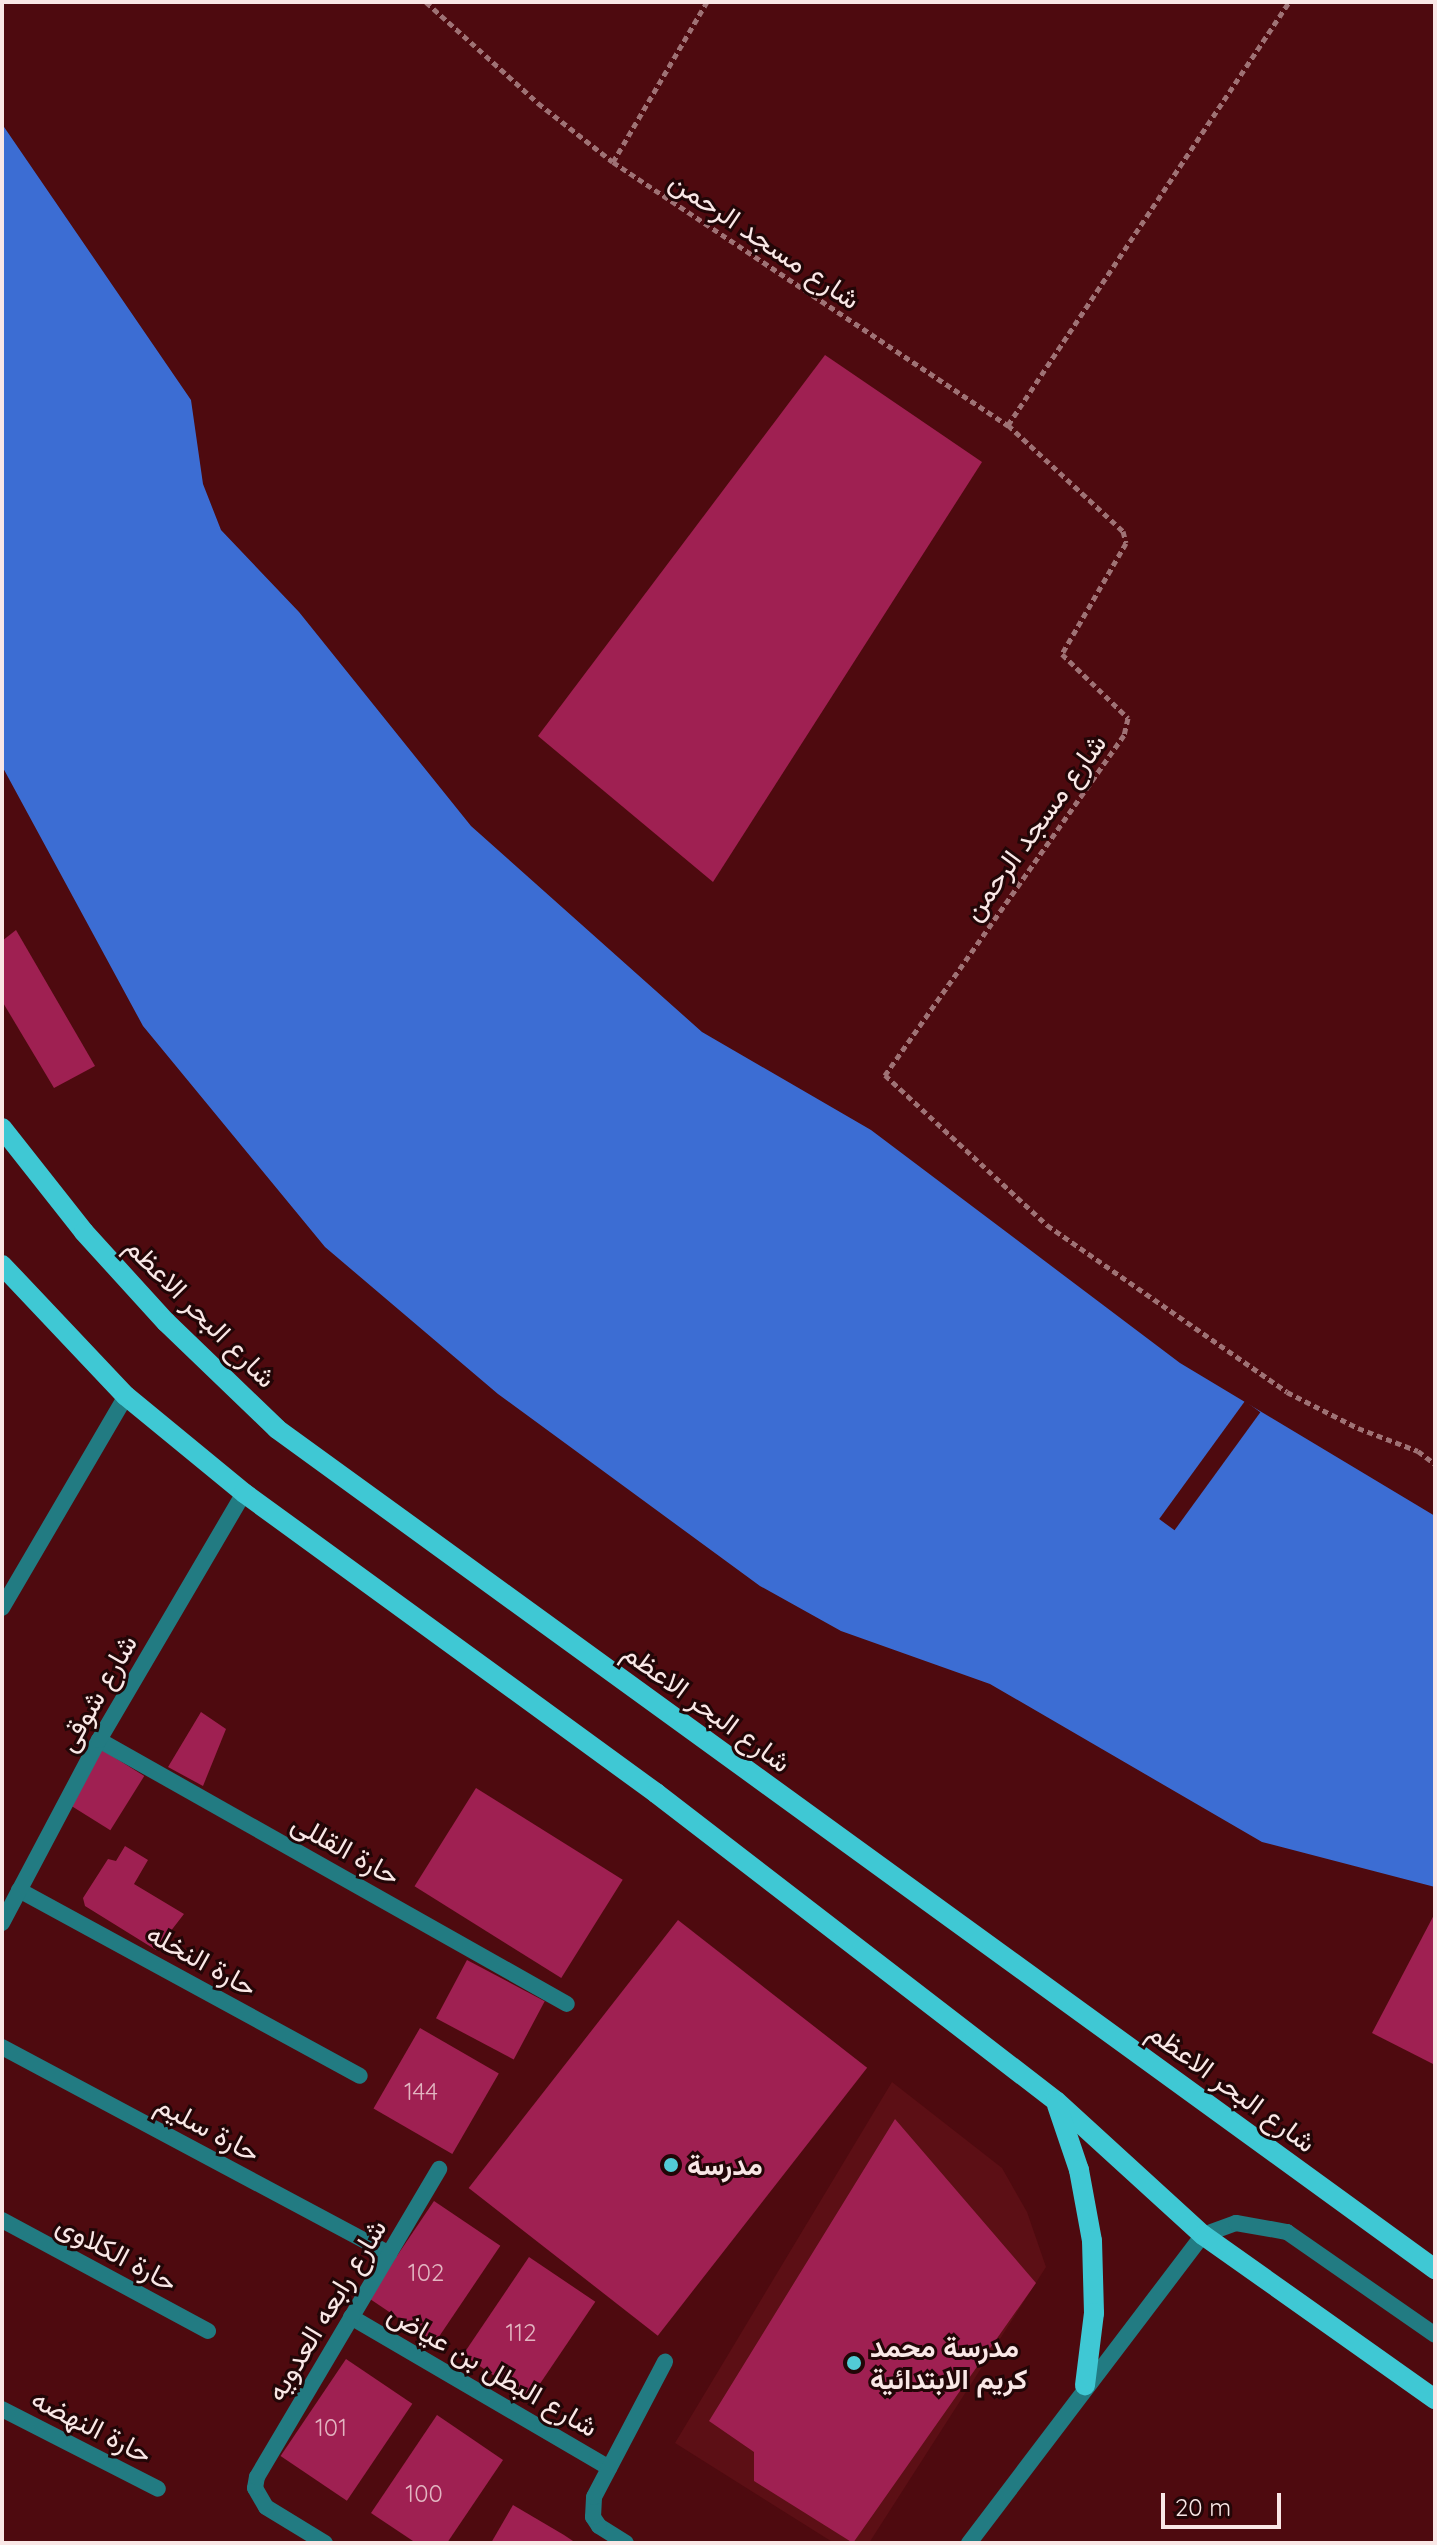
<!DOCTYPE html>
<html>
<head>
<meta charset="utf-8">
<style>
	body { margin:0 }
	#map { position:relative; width:1437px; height:2545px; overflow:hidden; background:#4e0a0f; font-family:Quicksand,Vazirmatn,sans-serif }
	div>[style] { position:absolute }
	.built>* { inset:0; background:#5c0f15 }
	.water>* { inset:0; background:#3c6dd3 }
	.pier>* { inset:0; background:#4e0a0f; transform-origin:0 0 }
	.building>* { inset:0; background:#9f2052; transform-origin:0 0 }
	.path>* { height:5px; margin-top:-2.5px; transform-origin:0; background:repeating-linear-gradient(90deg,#9f7275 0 6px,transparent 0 10px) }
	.minor>* { height:16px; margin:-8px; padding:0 8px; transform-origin:8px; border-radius:8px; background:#227b82 }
	.tertiary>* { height:16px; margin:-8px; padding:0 8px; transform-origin:8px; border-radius:8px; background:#227b82 }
	.primary>* { height:20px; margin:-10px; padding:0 10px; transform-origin:10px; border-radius:10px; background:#3fc8d4 }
	.dots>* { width:22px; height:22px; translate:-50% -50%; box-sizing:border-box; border:4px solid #220607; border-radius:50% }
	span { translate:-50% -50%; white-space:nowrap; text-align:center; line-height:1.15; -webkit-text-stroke:6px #220607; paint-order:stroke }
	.number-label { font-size:24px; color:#e2b5c1 }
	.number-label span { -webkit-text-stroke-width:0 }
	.street-label { font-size:28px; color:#f9e7e6 }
	.poi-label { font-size:28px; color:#f9e7e6; font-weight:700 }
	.left { translate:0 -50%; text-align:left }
	.frame { position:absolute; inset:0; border:4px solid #f9e7e6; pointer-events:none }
	.scale { position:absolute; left:1161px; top:2493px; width:120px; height:36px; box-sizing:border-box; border:4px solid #f9e7e6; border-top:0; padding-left:10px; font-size:24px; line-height:28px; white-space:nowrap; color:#f9e7e6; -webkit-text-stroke:6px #220607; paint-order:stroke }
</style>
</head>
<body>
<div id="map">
	<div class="built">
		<div style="clip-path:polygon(892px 2082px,1002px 2168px,1027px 2212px,1046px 2267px,869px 2543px,834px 2543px,675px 2443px)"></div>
	</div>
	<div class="water">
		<div style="clip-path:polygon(2px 124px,191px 400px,203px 484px,221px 530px,299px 612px,471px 826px,702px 1032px,871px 1130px,1180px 1363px,1435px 1516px,1435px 1887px,1262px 1842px,990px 1684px,841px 1631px,760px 1586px,498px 1394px,325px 1247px,143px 1026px,2px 766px)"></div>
	</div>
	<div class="pier">
		<div style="left:1245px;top:1401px;width:19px;height:146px;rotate:36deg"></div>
	</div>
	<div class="building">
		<div style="clip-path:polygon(825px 355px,982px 462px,713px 882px,538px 736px)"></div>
		<div style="clip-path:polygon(16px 930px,95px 1066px,54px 1088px,2px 1001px,2px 941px)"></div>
		<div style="clip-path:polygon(201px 1712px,226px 1729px,203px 1786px,168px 1767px)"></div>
		<div style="left:101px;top:1749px;width:51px;height:64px;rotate:32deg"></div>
		<div style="left:476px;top:1788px;width:173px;height:116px;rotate:32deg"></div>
		<div style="clip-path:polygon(125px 1846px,148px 1860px,134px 1884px,184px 1914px,156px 1950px,85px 1906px,83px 1898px,108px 1859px,116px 1861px)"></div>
		<div style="clip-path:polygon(1435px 1913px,1435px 2065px,1372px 2033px)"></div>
		<div style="left:678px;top:1920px;width:240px;height:340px;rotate:38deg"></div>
		<div style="left:467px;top:1960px;width:88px;height:66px;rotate:28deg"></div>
		<div style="left:420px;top:2028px;width:91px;height:93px;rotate:30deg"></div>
		<div style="clip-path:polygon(895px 2119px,1036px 2283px,853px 2543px,754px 2481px,754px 2452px,709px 2421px)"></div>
		<div style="left:434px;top:2201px;width:80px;height:117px;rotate:34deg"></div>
		<div style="left:529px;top:2257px;width:80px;height:118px;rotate:34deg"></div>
		<div style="left:346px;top:2359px;width:80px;height:117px;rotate:34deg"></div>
		<div style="clip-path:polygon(437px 2415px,503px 2460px,447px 2543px,416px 2543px,371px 2513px)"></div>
		<div style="clip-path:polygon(513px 2505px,564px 2535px,576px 2543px,491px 2543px)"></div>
	</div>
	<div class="path">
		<div style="left:426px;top:2px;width:151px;rotate:42deg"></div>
		<div style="left:538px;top:103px;width:95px;rotate:38.2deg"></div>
		<div style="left:613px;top:162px;width:475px;rotate:33.7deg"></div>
		<div style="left:1008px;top:425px;width:156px;rotate:42.7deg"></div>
		<div style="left:1123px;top:531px;width:12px;rotate:76deg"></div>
		<div style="left:1126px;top:543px;width:128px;rotate:120deg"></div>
		<div style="left:1062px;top:654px;width:92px;rotate:44.1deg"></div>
		<div style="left:1128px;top:718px;width:17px;rotate:103deg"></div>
		<div style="left:1124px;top:735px;width:416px;rotate:125.1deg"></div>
		<div style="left:885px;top:1075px;width:221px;rotate:42.8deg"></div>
		<div style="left:1047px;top:1225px;width:292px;rotate:34.8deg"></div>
		<div style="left:1287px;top:1392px;width:80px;rotate:26.9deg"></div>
		<div style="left:1358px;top:1428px;width:64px;rotate:21deg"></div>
		<div style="left:1418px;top:1451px;width:21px;rotate:37deg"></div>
		<div style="left:613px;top:162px;width:186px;rotate:-59.6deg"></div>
		<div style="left:1008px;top:425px;width:508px;rotate:-56.4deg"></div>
	</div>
	<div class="minor">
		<div style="left:2px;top:1608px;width:246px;rotate:-59.7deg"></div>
		<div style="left:99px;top:1740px;width:537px;rotate:29.43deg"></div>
		<div style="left:19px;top:1890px;width:388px;rotate:28.6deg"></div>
		<div style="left:2px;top:1923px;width:207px;rotate:-62.1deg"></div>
		<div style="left:99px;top:1740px;width:286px;rotate:-59.6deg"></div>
		<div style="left:2px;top:2047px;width:439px;rotate:28.1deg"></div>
		<div style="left:2px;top:2220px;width:234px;rotate:28.3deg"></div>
		<div style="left:351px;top:2317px;width:299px;rotate:30.3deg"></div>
		<div style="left:2px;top:2409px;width:175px;rotate:27.1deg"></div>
		<div style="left:325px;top:2543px;width:69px;rotate:-148.6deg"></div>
		<div style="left:266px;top:2507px;width:22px;rotate:-120deg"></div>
		<div style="left:255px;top:2488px;width:11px;rotate:-80deg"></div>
		<div style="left:257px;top:2477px;width:358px;rotate:-59.4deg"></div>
		<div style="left:626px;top:2543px;width:32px;rotate:-148deg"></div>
		<div style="left:599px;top:2526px;width:11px;rotate:-124deg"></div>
		<div style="left:593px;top:2517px;width:20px;rotate:-87deg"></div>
		<div style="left:594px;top:2497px;width:153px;rotate:-62.3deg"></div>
	</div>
	<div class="tertiary">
		<div style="left:969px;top:2543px;width:387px;rotate:-52.8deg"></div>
		<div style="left:1203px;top:2235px;width:35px;rotate:-20deg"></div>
		<div style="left:1236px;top:2223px;width:52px;rotate:10deg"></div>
		<div style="left:1287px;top:2232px;width:180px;rotate:34.8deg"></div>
	</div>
	<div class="primary">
		<div style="left:2px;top:1128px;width:132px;rotate:51.7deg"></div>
		<div style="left:84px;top:1232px;width:122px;rotate:47.7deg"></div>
		<div style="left:166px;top:1322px;width:154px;rotate:43.9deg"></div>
		<div style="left:277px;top:1429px;width:1431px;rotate:35.96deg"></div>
		<div style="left:2px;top:1265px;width:180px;rotate:46.6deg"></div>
		<div style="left:126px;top:1396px;width:153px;rotate:39.4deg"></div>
		<div style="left:244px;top:1493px;width:510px;rotate:36.06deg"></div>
		<div style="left:656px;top:1793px;width:505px;rotate:37.6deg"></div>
		<div style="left:1056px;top:2101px;width:199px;rotate:42.4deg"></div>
		<div style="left:1203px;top:2235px;width:284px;rotate:35.3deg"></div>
		<div style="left:1057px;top:2105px;width:69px;rotate:71.3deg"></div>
		<div style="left:1079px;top:2170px;width:72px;rotate:79.6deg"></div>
		<div style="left:1092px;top:2241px;width:72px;rotate:88.4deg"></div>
		<div style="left:1094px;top:2313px;width:73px;rotate:97.1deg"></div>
	</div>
	<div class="dots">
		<div style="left:671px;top:2165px;background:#52ccd6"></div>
		<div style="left:854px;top:2363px;background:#52ccd6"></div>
	</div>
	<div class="number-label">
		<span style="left:421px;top:2092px">144</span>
		<span style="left:426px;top:2273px">102</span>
		<span style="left:521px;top:2333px">112</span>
		<span style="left:331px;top:2428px">101</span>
		<span style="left:424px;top:2494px">100</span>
	</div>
	<div class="street-label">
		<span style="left:765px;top:240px;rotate:34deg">شارع مسجد الرحمن</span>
		<span style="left:1034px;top:827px;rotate:-54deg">شارع مسجد الرحمن</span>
		<span style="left:201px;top:1312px;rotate:45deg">شارع البحر الاعظم</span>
		<span style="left:97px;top:1693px;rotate:-60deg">شارع شوقى</span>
		<span style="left:707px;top:1707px;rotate:36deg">شارع البحر الاعظم</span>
		<span style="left:346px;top:1849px;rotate:29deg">حارة القللى</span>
		<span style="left:202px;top:1960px;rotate:29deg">حارة النخله</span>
		<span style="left:1232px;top:2087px;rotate:36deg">شارع البحر الاعظم</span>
		<span style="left:208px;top:2128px;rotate:28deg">حارة سليم</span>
		<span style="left:117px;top:2253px;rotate:28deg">حارة الكلاوى</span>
		<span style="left:326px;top:2310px;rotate:-59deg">شارع رابعه العدويه</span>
		<span style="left:493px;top:2370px;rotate:30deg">شارع البطل بن عياض</span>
		<span style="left:92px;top:2426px;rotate:27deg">حارة النهضه</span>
	</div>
	<div class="poi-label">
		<span class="left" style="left:687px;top:2165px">مدرسة</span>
		<span class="left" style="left:870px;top:2363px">مدرسة محمد<br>كريم الابتدائية</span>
	</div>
	<div class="frame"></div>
	<div class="scale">20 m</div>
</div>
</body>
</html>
